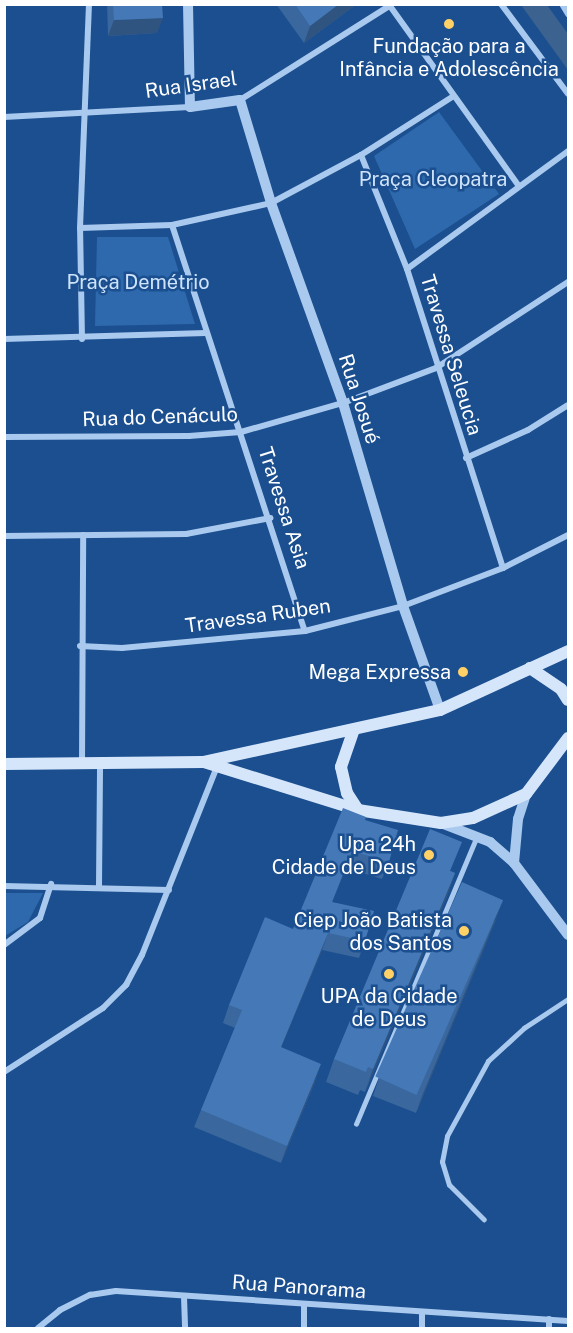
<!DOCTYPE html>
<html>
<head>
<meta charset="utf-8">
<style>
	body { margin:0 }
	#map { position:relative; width:573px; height:1333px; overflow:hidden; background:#1b4f8f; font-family:"Public Sans",sans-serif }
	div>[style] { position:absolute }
	.green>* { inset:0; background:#2e69ad }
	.water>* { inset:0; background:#3c6290 }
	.service>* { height:4.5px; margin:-2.25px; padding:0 2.25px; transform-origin:2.25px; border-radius:2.25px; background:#a9c9ee }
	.minor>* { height:6px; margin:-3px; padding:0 3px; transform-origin:3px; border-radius:3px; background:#a9c9ee }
	.tertiary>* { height:10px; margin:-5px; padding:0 5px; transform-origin:5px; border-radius:5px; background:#a9c9ee }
	.secondary>* { height:12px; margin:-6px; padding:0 6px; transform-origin:6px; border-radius:6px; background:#d6e6fa }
	.wall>* { inset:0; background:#3a679d }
	.shaded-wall>* { inset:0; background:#305480 }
	.building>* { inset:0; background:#4478b7; transform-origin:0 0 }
	.dots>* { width:16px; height:16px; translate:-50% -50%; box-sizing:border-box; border:3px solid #1b4f8f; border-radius:50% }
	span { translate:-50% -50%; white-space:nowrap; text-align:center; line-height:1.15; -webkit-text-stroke:5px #1b4f8f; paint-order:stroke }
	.poi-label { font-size:20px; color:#fff }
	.right { translate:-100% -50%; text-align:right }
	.street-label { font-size:20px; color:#fff }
	.park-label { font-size:20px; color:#cfe3fa }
	.frame { position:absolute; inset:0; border:6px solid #fff; pointer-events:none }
</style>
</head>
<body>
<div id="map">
	<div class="green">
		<div style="clip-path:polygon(439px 112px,499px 194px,415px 249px,374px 156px)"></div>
		<div style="clip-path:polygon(97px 237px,168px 237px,195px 324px,95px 326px)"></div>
		<div style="clip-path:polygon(5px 893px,43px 893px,28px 922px,5px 936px)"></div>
	</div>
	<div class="water">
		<div style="clip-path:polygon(521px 5px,547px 5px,568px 34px,568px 70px)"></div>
	</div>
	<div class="service">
		<div style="left:356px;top:1124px;width:309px;rotate:-67.2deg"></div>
		<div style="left:484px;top:1220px;width:49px;rotate:-135deg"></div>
		<div style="left:449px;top:1185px;width:24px;rotate:-107deg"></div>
		<div style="left:442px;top:1162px;width:26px;rotate:-79deg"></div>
		<div style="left:447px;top:1136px;width:85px;rotate:-61.3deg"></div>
		<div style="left:488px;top:1061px;width:49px;rotate:-42.5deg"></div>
		<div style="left:524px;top:1028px;width:53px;rotate:-33.4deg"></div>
	</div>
	<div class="minor">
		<div style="left:501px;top:4px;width:112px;rotate:53.3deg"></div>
		<div style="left:562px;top:4px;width:12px;rotate:59deg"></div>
		<div style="left:390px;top:6px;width:221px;rotate:54.4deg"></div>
		<div style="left:240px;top:100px;width:178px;rotate:-32.2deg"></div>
		<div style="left:4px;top:117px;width:186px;rotate:-3.1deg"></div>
		<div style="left:361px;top:155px;width:123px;rotate:68deg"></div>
		<div style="left:407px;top:269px;width:314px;rotate:72.2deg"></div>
		<div style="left:172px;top:225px;width:427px;rotate:71.9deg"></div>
		<div style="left:80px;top:228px;width:92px;rotate:-1.9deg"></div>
		<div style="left:172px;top:225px;width:101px;rotate:-12.5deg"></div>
		<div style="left:271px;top:203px;width:102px;rotate:-28.1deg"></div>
		<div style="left:361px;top:155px;width:108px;rotate:-32.5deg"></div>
		<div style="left:407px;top:269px;width:200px;rotate:-36.2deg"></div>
		<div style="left:4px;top:339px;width:202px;rotate:-1.7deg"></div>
		<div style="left:82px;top:339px;width:111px;rotate:-91deg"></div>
		<div style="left:80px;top:228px;width:224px;rotate:-87.7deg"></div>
		<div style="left:4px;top:437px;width:185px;rotate:-0.3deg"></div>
		<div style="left:189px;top:436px;width:52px;rotate:-4.4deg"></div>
		<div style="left:241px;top:432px;width:106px;rotate:-15.9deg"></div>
		<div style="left:343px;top:403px;width:99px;rotate:-20.6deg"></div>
		<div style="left:436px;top:368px;width:158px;rotate:-33.1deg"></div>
		<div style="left:466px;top:458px;width:68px;rotate:-24.3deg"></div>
		<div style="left:528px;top:430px;width:47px;rotate:-32deg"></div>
		<div style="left:4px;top:536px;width:182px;rotate:-0.6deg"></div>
		<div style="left:186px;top:534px;width:86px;rotate:-10.7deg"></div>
		<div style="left:80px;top:646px;width:42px;rotate:2.7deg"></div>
		<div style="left:122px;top:648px;width:184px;rotate:-5.3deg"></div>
		<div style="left:305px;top:631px;width:101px;rotate:-14.3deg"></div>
		<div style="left:403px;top:606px;width:107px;rotate:-20.8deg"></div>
		<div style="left:503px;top:568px;width:73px;rotate:-26.9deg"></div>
		<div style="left:82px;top:764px;width:229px;rotate:-89.7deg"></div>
		<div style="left:4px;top:886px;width:165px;rotate:1.4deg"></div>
		<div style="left:99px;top:886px;width:123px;rotate:-89.5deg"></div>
		<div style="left:4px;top:945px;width:45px;rotate:-36.9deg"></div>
		<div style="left:40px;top:918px;width:36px;rotate:-72deg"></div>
		<div style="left:4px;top:1072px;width:118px;rotate:-32.9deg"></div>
		<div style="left:103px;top:1008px;width:33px;rotate:-45deg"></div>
		<div style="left:126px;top:985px;width:34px;rotate:-62deg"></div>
		<div style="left:142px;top:955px;width:202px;rotate:-68.3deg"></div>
		<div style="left:184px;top:1297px;width:31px;rotate:88deg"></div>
		<div style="left:304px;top:1304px;width:24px;rotate:90deg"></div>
		<div style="left:422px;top:1312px;width:16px;rotate:90deg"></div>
		<div style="left:549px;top:1319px;width:9px;rotate:90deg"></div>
		<div style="left:38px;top:1328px;width:28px;rotate:-39deg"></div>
		<div style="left:60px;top:1310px;width:34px;rotate:-27deg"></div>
		<div style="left:90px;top:1295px;width:26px;rotate:-9deg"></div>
		<div style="left:116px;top:1291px;width:453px;rotate:3.8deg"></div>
	</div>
	<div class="tertiary">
		<div style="left:188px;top:4px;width:103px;rotate:88.9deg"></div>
		<div style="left:190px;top:107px;width:50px;rotate:-8deg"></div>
		<div style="left:240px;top:100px;width:108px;rotate:73.2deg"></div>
		<div style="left:271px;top:203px;width:213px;rotate:70.2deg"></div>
		<div style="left:343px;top:403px;width:212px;rotate:73.5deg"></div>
		<div style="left:403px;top:606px;width:110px;rotate:70.4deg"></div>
		<div style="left:441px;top:823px;width:53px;rotate:21.2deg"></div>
		<div style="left:490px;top:842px;width:32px;rotate:41deg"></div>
		<div style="left:514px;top:863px;width:90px;rotate:53.1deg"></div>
		<div style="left:514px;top:863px;width:44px;rotate:-84.8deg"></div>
		<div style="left:518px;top:819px;width:26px;rotate:-72deg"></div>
	</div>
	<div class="secondary">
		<div style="left:530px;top:668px;width:37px;rotate:34deg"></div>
		<div style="left:561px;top:689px;width:13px;rotate:58deg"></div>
		<div style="left:353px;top:732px;width:37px;rotate:109deg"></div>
		<div style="left:341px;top:767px;width:27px;rotate:77deg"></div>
		<div style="left:347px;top:793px;width:20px;rotate:57deg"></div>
		<div style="left:204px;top:762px;width:161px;rotate:17.3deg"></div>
		<div style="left:358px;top:810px;width:84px;rotate:8.9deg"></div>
		<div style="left:441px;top:823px;width:32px;rotate:-9deg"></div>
		<div style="left:473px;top:818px;width:58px;rotate:-24.4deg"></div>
		<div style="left:526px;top:794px;width:70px;rotate:-53.1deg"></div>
		<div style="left:4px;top:764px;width:199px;rotate:-0.6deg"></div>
		<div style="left:203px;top:762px;width:243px;rotate:-12.4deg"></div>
		<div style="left:440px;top:710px;width:141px;rotate:-24.7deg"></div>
	</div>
	<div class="wall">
		<div style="clip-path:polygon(107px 4px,162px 4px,157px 33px,108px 36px)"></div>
		<div style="clip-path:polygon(276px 4px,357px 4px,304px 43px)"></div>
		<div style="clip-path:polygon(365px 820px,389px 862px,382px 879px,346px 868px,332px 902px,365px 941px,359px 958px,322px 950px,281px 1047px,315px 1082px,281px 1163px,194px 1127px,235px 1028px,223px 1023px,229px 1005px,293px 929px)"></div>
		<div style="clip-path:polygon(451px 871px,455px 873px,447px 896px,365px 1092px,360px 1090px,358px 1095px,326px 1082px,334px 1059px)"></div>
		<div style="clip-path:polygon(497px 917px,416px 1113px,373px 1096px,379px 1078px)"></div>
	</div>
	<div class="shaded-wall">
		<div style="clip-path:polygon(339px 4px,357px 4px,304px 43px,310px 26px)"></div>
		<div style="clip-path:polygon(163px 18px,157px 33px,108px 36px,114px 20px)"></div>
		<div style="clip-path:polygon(455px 873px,447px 896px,365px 1092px,373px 1069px)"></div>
		<div style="clip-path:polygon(503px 900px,497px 917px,416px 1113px,422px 1096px)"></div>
		<div style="clip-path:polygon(328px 933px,322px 950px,274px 1065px,281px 1047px)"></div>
		<div style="clip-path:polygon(321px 1064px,315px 1082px,281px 1163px,287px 1146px)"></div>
	</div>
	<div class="building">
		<div style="clip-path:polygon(113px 4px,162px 4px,163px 18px,114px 20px)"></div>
		<div style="clip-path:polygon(295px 4px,339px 4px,310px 26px)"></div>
		<div style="clip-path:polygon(343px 808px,366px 817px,365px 820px,398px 830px,389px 862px,352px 851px,332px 902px,374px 911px,365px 941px,328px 933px,281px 1047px,321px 1064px,287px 1146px,201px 1110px,242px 1010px,229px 1005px,265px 917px,293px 929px)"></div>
		<div style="clip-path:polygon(430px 829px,462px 842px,450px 871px,455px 873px,373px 1069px,368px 1067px,366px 1072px,334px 1059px)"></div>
		<div style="left:462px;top:882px;width:45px;height:213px;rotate:24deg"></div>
	</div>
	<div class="dots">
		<div style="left:449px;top:24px;background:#ffd166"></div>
		<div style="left:463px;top:672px;background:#ffd166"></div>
		<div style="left:429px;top:855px;background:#ffd166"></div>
		<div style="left:464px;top:931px;background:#ffd166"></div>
		<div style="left:389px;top:974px;background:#ffd166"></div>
	</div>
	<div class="poi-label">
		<span style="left:449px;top:58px">Fundação para a<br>Infância e Adolescência</span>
		<span class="right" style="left:451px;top:672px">Mega Expressa</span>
		<span class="right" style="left:416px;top:856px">Upa 24h<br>Cidade de Deus</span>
		<span class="right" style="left:452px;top:932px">Ciep João Batista<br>dos Santos</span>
		<span style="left:389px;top:1008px">UPA da Cidade<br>de Deus</span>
	</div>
	<div class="street-label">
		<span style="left:191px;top:85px;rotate:-8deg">Rua Israel</span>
		<span style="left:451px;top:355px;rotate:73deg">Travessa Seleucia</span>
		<span style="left:359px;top:399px;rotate:72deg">Rua Josué</span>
		<span style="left:160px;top:417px;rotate:-2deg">Rua do Cenáculo</span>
		<span style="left:284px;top:508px;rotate:72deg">Travessa Asia</span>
		<span style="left:258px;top:616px;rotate:-8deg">Travessa Ruben</span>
		<span style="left:299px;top:1287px;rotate:4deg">Rua Panorama</span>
	</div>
	<div class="park-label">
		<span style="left:433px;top:179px">Praça Cleopatra</span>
		<span style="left:138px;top:282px">Praça Demétrio</span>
	</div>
	<div class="frame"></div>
</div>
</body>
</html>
